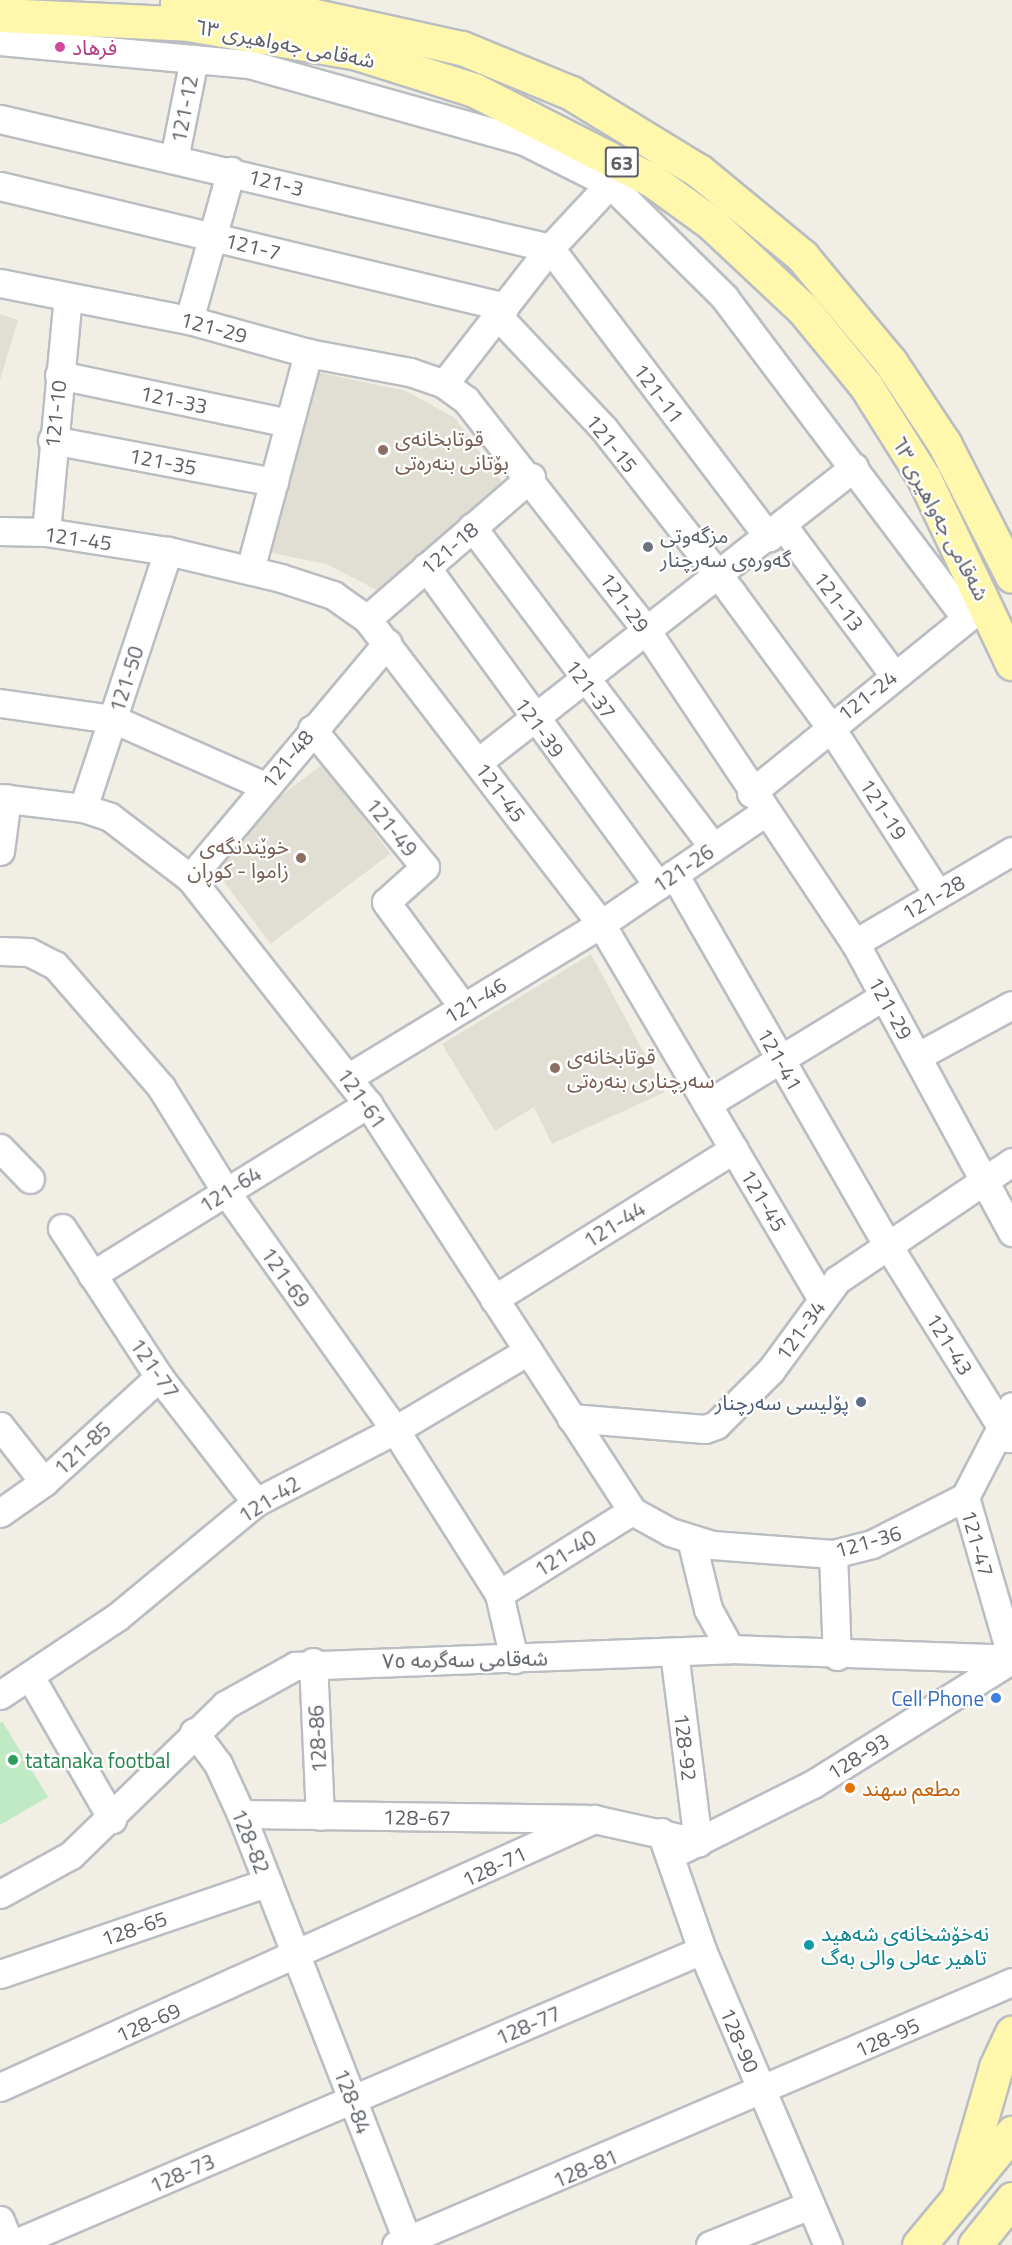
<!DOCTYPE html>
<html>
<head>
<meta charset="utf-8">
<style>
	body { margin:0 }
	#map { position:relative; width:1012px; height:2245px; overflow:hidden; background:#f1efe5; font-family:"Titillium Web","Noto Sans Arabic",sans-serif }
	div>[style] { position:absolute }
	.education>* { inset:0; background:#e1ded4; transform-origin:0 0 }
	.green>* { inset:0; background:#c0eac3 }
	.roads { filter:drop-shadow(2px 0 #babdc2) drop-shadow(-2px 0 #babdc2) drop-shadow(0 2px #babdc2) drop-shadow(0 -2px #babdc2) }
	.minor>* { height:27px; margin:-13.5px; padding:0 13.5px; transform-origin:13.5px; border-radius:13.5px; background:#fff }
	.major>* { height:33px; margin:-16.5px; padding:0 16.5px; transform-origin:16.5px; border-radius:16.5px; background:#fff8ac }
	.dots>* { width:16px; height:16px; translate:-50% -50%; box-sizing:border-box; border:3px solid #fff; border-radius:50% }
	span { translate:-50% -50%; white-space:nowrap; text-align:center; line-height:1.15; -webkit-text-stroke:4.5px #fff; paint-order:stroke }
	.shield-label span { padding:2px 4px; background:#fff; border:2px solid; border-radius:4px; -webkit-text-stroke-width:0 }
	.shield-label { font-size:20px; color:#5d6167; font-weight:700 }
	.street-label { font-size:21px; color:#5d6167 }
	.hotel-label { font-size:21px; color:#b23c85 }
	.left { translate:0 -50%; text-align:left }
	.education-label { font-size:21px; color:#785e54 }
	.right { translate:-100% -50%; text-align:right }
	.worship-label { font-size:21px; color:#5b616d }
	.service-label { font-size:21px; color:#4e5e75 }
	.shop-label { font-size:21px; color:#366cbe }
	.leisure-label { font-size:21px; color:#27864d }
	.food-label { font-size:21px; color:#c56008 }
	.culture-label { font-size:21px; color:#0d838f }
</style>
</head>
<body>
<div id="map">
	<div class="education">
		<div style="clip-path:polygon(0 314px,18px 320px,0 380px)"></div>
		<div style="clip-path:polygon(307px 370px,406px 391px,455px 418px,503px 483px,383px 593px,326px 564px,263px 551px)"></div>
		<div style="left:323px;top:764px;width:112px;height:150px;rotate:53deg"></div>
		<div style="clip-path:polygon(591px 954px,665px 1092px,552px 1144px,534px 1107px,495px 1131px,442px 1044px)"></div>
	</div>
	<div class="green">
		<div style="clip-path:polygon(2px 1721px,48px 1797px,0 1825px,0 1723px)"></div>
	</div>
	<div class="roads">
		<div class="minor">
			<div style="left:0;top:41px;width:250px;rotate:5.3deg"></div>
			<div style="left:249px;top:64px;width:286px;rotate:15.6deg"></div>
			<div style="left:524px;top:141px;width:96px;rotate:26.6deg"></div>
			<div style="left:610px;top:184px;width:161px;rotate:44.7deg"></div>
			<div style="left:724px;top:297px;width:402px;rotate:53deg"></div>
			<div style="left:0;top:119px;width:565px;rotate:13.2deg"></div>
			<div style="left:550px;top:248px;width:363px;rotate:52.9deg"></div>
			<div style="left:174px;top:159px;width:102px;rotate:-78.7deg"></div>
			<div style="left:0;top:186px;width:519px;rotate:13.47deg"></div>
			<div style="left:0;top:283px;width:193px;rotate:11.1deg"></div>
			<div style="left:189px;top:320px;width:123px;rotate:15.5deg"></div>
			<div style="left:308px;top:353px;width:104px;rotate:10.6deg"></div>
			<div style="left:410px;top:372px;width:36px;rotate:19deg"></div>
			<div style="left:444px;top:384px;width:27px;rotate:36deg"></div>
			<div style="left:466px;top:400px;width:288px;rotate:51.9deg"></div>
			<div style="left:644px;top:627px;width:380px;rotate:56.3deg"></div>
			<div style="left:855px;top:943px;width:329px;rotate:61.5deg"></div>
			<div style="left:498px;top:316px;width:155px;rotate:46.8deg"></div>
			<div style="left:604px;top:429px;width:208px;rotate:52deg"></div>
			<div style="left:732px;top:593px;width:164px;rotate:53.7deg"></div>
			<div style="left:829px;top:725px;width:201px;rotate:57.2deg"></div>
			<div style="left:189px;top:320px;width:155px;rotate:-74.3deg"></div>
			<div style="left:59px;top:375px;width:235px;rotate:11.8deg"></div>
			<div style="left:444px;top:384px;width:172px;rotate:-52.1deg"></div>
			<div style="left:550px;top:248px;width:103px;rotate:-47deg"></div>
			<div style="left:52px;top:440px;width:226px;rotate:10.7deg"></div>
			<div style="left:472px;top:527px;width:401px;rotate:53deg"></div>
			<div style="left:784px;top:527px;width:184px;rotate:53.4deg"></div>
			<div style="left:0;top:531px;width:46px;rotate:1.2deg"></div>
			<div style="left:46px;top:532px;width:123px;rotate:8.9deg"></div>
			<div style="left:168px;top:551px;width:116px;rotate:13.4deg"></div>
			<div style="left:281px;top:578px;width:55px;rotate:18.1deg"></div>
			<div style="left:333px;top:595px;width:42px;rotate:35.2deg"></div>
			<div style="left:367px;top:619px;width:384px;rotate:52.5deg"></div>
			<div style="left:601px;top:924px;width:435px;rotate:59.5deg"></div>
			<div style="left:46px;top:532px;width:236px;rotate:-84.7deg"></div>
			<div style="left:426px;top:567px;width:394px;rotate:53.9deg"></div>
			<div style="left:250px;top:570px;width:225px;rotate:-75deg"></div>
			<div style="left:367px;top:619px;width:217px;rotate:-40.9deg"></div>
			<div style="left:0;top:703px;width:114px;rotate:8.1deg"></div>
			<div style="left:113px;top:719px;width:166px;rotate:23.8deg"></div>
			<div style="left:312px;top:729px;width:178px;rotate:50.7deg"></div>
			<div style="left:425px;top:867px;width:52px;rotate:138.1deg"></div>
			<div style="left:386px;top:902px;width:130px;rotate:53.7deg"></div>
			<div style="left:478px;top:762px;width:478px;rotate:-38.1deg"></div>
			<div style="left:751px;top:793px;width:296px;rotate:-39deg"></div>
			<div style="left:0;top:798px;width:84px;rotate:6.9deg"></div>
			<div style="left:83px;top:808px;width:28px;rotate:18deg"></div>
			<div style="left:110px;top:817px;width:101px;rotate:37.3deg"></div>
			<div style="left:190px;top:878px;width:288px;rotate:51.8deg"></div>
			<div style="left:368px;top:1104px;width:485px;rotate:57deg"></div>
			<div style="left:632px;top:1511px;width:43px;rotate:28.9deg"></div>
			<div style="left:670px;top:1532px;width:44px;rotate:17.2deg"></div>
			<div style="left:712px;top:1545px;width:121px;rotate:4.3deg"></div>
			<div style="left:833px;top:1554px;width:40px;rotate:-14.4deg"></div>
			<div style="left:872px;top:1544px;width:104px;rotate:-26.8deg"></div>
			<div style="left:965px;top:1497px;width:102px;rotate:-62.7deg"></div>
			<div style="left:83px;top:808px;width:271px;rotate:-71.7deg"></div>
			<div style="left:0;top:851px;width:53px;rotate:-82.5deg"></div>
			<div style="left:674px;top:874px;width:427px;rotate:60.1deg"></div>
			<div style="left:887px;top:1244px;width:229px;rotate:58deg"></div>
			<div style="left:190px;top:878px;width:307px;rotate:-50deg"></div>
			<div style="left:855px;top:943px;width:182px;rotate:-30.4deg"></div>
			<div style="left:0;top:951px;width:29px;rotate:2deg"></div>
			<div style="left:29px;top:952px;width:29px;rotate:27deg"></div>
			<div style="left:55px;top:965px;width:162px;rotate:49deg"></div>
			<div style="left:161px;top:1087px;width:123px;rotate:58.2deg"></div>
			<div style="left:226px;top:1192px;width:292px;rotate:54.6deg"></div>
			<div style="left:395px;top:1430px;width:194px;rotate:57.6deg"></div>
			<div style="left:499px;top:1594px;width:67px;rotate:77deg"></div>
			<div style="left:918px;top:1056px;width:107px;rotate:-28.5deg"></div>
			<div style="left:349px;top:1077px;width:295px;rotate:-31.3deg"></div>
			<div style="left:601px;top:924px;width:199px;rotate:-34.3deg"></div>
			<div style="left:707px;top:1104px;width:207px;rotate:-31.4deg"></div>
			<div style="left:0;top:1148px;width:43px;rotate:45.9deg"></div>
			<div style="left:62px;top:1228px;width:178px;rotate:56.9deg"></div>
			<div style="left:159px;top:1377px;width:158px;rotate:52.2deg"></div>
			<div style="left:92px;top:1275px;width:325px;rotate:-31.8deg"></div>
			<div style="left:494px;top:1299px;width:283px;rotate:-32deg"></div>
			<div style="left:571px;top:1418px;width:134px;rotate:4.7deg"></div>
			<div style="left:705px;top:1429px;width:12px;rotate:-20deg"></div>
			<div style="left:716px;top:1425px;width:78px;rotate:-45deg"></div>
			<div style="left:771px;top:1370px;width:112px;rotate:-53.7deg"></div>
			<div style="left:837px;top:1280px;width:211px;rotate:-34deg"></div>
			<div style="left:0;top:1426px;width:71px;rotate:51.8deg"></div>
			<div style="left:965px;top:1497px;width:169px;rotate:73.8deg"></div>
			<div style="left:0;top:1513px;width:54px;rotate:-35.2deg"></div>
			<div style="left:44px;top:1482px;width:156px;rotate:-42.4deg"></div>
			<div style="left:691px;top:1539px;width:72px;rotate:76.3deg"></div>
			<div style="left:708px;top:1609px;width:46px;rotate:61.2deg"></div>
			<div style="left:833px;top:1554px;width:102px;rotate:87.8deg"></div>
			<div style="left:499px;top:1594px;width:157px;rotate:-32deg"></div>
			<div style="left:674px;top:1652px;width:192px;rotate:82.8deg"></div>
			<div style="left:313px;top:1662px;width:154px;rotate:87.4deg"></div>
			<div style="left:31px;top:1678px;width:163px;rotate:60.1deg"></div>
			<div style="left:0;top:1695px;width:141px;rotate:-33.7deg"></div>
			<div style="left:117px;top:1617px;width:180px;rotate:-39.6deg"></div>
			<div style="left:256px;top:1502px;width:157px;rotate:-27.4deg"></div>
			<div style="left:395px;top:1430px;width:155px;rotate:-30.7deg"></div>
			<div style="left:194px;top:1732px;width:40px;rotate:53deg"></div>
			<div style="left:218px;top:1764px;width:55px;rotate:65.3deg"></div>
			<div style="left:241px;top:1814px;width:463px;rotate:68.7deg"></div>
			<div style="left:241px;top:1814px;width:344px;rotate:0.8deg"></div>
			<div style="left:661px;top:1832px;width:125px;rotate:70.8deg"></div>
			<div style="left:702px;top:1950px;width:321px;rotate:66.9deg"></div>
			<div style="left:683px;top:1849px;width:145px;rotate:-26.6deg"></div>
			<div style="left:813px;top:1784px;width:235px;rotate:-32.1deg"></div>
			<div style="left:0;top:1894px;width:81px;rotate:-28.8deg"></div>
			<div style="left:71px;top:1855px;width:215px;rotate:-44.2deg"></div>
			<div style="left:225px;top:1705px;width:80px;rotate:-29.1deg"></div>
			<div style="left:295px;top:1666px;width:435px;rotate:-2.2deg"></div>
			<div style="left:730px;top:1649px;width:282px;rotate:2deg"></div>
			<div style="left:0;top:1974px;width:283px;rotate:-18.9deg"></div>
			<div style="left:0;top:2087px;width:652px;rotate:-24.28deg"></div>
			<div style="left:594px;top:1819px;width:107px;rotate:12.5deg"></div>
			<div style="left:0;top:2220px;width:27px;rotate:68deg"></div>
			<div style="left:11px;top:2245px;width:751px;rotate:-23.12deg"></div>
			<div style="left:396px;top:2245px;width:670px;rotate:-23.12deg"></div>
			<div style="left:710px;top:2245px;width:108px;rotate:-21.8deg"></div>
		</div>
		<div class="major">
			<div style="left:177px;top:3px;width:98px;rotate:2.3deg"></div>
			<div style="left:275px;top:7px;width:191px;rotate:12.4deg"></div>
			<div style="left:462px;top:48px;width:118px;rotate:22.4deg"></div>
			<div style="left:571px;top:93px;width:150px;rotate:31.4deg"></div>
			<div style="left:699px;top:171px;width:134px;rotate:39.5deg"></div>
			<div style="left:802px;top:256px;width:139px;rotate:50.2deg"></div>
			<div style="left:891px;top:363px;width:96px;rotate:56.5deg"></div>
			<div style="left:944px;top:443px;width:149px;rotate:62.9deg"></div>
			<div style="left:0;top:15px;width:188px;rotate:2.7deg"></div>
			<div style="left:188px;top:24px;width:171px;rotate:9.7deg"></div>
			<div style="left:357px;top:53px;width:123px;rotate:17.5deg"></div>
			<div style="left:474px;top:90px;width:201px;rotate:26.9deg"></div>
			<div style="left:653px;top:181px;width:72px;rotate:35.9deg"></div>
			<div style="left:711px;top:223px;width:126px;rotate:43.1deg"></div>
			<div style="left:803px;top:309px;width:99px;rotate:50.7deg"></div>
			<div style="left:866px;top:386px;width:109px;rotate:57.8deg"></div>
			<div style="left:924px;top:478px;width:205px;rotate:64.6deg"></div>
			<div style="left:958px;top:2198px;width:136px;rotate:-73.8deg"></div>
			<div style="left:996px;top:2067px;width:38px;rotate:-65deg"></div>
			<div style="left:919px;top:2245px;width:146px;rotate:-50.3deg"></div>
			<div style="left:975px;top:2245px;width:59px;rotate:-51.2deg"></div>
		</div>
	</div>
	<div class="dots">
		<div style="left:60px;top:47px;background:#d1479c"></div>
		<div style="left:383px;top:450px;background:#8d6e63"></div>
		<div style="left:648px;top:547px;background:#6b7280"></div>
		<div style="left:301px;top:858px;background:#8d6e63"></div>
		<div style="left:555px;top:1068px;background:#8d6e63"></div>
		<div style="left:861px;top:1402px;background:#5c6f8a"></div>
		<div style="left:996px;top:1698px;background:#3f7fe0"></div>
		<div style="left:13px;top:1760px;background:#2e9e5b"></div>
		<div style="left:850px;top:1788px;background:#e8710a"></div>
		<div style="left:809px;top:1945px;background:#0f9aa8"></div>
	</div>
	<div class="shield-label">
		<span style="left:622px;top:162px">63</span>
	</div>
	<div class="street-label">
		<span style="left:285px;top:43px;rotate:11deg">شەقامی جەواهیری ٦٣</span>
		<span style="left:184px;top:109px;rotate:-79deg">121-12</span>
		<span style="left:276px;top:182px;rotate:14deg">121-3</span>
		<span style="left:253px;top:246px;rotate:14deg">121-7</span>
		<span style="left:214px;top:327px;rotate:15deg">121-29</span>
		<span style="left:659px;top:393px;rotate:53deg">121-11</span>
		<span style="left:174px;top:399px;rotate:12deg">121-33</span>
		<span style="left:55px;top:414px;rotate:-84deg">121-10</span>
		<span style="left:612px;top:443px;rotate:51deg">121-15</span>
		<span style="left:163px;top:461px;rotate:11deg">121-35</span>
		<span style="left:941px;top:518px;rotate:62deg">شەقامی جەواهیری ٦٣</span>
		<span style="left:78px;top:538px;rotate:8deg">121-45</span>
		<span style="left:449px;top:548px;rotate:-41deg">121-18</span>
		<span style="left:839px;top:601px;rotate:53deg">121-13</span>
		<span style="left:625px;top:602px;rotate:54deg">121-29</span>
		<span style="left:126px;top:679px;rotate:-72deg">121-50</span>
		<span style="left:591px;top:689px;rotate:53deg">121-37</span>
		<span style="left:867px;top:695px;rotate:-38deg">121-24</span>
		<span style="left:540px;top:727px;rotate:54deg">121-39</span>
		<span style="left:287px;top:759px;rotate:-51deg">121-48</span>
		<span style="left:501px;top:792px;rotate:53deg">121-45</span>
		<span style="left:884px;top:809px;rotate:57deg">121-19</span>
		<span style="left:392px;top:827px;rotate:51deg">121-49</span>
		<span style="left:683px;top:868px;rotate:-34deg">121-26</span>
		<span style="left:933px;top:897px;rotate:-30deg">121-28</span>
		<span style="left:475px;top:1000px;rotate:-31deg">121-46</span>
		<span style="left:891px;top:1008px;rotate:61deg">121-29</span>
		<span style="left:780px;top:1059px;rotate:60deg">121-41</span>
		<span style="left:362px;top:1098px;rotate:55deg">121-61</span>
		<span style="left:230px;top:1189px;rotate:-32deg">121-64</span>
		<span style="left:764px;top:1200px;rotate:59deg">121-45</span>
		<span style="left:614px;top:1224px;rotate:-32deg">121-44</span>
		<span style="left:286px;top:1277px;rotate:55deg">121-69</span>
		<span style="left:800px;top:1330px;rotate:-54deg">121-34</span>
		<span style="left:950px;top:1344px;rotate:58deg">121-43</span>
		<span style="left:155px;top:1368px;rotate:55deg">121-77</span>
		<span style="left:82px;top:1448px;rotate:-42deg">121-85</span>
		<span style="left:269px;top:1499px;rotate:-32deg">121-42</span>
		<span style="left:868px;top:1541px;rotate:-16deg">121-36</span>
		<span style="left:978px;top:1543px;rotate:74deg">121-47</span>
		<span style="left:565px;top:1553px;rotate:-32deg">121-40</span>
		<span style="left:465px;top:1659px;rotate:-1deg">شەقامی سەگرمە ٧٥</span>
		<span style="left:317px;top:1739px;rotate:-93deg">128-86</span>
		<span style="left:686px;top:1747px;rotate:83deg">128-92</span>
		<span style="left:858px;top:1756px;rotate:-32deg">128-93</span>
		<span style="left:417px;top:1817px;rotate:1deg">128-67</span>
		<span style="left:251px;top:1841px;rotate:68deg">128-82</span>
		<span style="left:494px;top:1866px;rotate:-25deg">128-71</span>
		<span style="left:134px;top:1928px;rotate:-19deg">128-65</span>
		<span style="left:148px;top:2022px;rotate:-24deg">128-69</span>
		<span style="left:528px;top:2025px;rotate:-23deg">128-77</span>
		<span style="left:887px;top:2037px;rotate:-24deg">128-95</span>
		<span style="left:740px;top:2040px;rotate:67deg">128-90</span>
		<span style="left:353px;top:2101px;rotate:69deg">128-84</span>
		<span style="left:585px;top:2168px;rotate:-23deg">128-81</span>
		<span style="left:182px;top:2173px;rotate:-23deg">128-73</span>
	</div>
	<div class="hotel-label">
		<span class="left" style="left:72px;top:47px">فرهاد</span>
	</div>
	<div class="education-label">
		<span class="left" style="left:395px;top:450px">قوتابخانەی<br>بۆتانی بنەرەتی</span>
		<span class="right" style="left:289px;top:858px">خوێندنگەی<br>زاموا - کوڕان</span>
		<span class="left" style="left:567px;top:1068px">قوتابخانەی<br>سەرچناری بنەرەتی</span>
	</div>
	<div class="worship-label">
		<span class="left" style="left:660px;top:547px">مزگەوتی<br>گەورەی سەرچنار</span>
	</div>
	<div class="service-label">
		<span class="right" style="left:849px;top:1402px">پۆلیسی سەرچنار</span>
	</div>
	<div class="shop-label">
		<span class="right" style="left:984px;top:1698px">Cell Phone</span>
	</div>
	<div class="leisure-label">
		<span class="left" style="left:25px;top:1760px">tatanaka footbal</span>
	</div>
	<div class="food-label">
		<span class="left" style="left:862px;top:1788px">مطعم سهند</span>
	</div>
	<div class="culture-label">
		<span class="left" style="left:821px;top:1945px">نەخۆشخانەی شەهید<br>تاهیر عەلی والی بەگ</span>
	</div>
</div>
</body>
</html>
